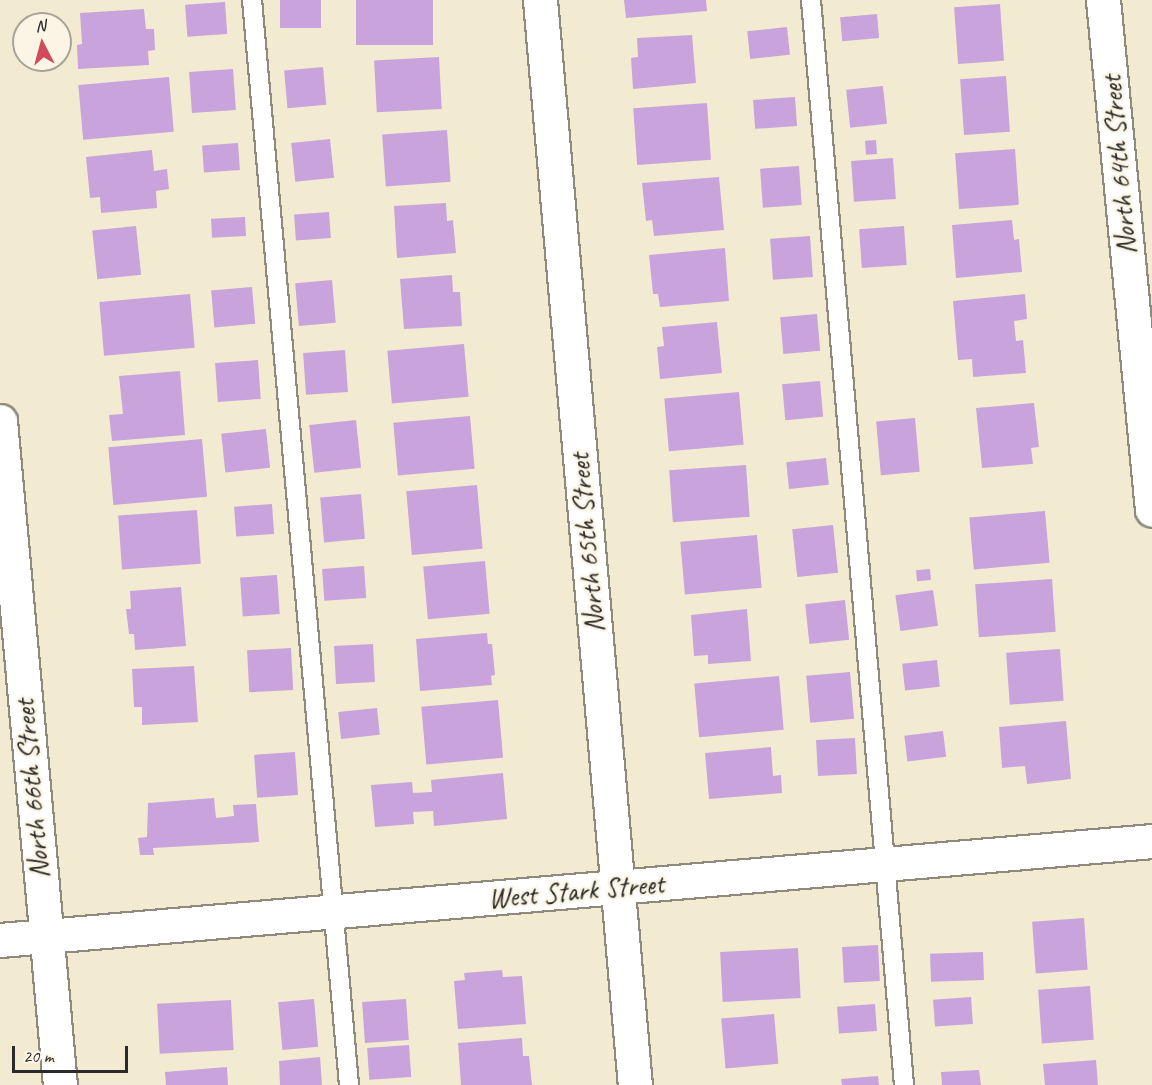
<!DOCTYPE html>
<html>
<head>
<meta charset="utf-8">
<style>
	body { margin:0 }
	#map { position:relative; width:1152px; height:1085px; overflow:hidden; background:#f2ebd1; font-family:Caveat,sans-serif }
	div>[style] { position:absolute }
	.building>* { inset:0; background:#c9a4dc; transform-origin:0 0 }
	.roads { filter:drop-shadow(2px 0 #8e8b7e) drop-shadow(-2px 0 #8e8b7e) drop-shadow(0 2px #8e8b7e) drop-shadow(0 -2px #8e8b7e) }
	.service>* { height:18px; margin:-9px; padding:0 9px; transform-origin:9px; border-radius:9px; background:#fff }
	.minor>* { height:33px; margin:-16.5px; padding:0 16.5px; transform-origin:16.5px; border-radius:16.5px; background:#fff }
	span { translate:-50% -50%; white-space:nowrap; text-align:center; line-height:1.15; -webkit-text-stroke:5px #fcf5e5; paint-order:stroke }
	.street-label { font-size:28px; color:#2b2b2b }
	.north { position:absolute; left:12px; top:12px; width:60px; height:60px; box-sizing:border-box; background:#fcf5e5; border:2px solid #a8a49b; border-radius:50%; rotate:354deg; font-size:16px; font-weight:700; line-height:24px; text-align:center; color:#2b2b2b }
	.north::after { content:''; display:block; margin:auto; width:21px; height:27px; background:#d1495b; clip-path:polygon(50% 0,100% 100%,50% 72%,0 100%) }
	.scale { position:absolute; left:12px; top:1046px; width:116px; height:27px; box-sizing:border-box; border:3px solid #2b2b2b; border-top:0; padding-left:8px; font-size:18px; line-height:21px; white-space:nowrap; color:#2b2b2b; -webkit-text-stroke:4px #fcf5e5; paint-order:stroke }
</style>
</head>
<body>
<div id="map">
	<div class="building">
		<div style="left:280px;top:0;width:41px;height:28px"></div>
		<div style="left:356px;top:0;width:77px;height:45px"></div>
		<div style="clip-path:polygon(624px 0,706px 0,707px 11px,626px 18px)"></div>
		<div style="left:225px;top:2px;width:32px;height:40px;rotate:86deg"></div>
		<div style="left:1000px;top:4px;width:57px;height:46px;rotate:86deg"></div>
		<div style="clip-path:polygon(144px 9px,146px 29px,154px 29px,155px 50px,148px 51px,149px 65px,78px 69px,77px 45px,82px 44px,80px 13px)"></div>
		<div style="left:877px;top:14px;width:24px;height:37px;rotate:85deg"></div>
		<div style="left:787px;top:27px;width:28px;height:40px;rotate:84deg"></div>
		<div style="clip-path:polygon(692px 35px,696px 83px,633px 89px,631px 58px,638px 57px,637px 38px)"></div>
		<div style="left:439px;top:57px;width:52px;height:65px;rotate:87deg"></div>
		<div style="left:323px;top:67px;width:38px;height:39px;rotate:85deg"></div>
		<div style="left:233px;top:69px;width:41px;height:44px;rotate:86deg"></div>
		<div style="left:1006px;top:76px;width:56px;height:46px;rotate:86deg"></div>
		<div style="left:169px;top:77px;width:55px;height:91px;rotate:85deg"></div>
		<div style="left:883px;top:86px;width:38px;height:37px;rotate:84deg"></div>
		<div style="left:795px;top:97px;width:29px;height:42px;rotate:86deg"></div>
		<div style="left:707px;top:103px;width:57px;height:74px;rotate:86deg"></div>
		<div style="left:447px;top:130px;width:52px;height:65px;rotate:86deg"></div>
		<div style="left:330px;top:139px;width:39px;height:39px;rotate:84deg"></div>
		<div style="left:876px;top:140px;width:14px;height:11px;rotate:86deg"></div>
		<div style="left:238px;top:143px;width:27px;height:36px;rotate:86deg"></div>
		<div style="left:1015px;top:149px;width:56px;height:60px;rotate:86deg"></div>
		<div style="clip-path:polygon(152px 150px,154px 171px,167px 169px,169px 189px,156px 191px,157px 208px,101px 213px,100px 197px,90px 198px,86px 157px)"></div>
		<div style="left:893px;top:158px;width:41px;height:42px;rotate:86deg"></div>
		<div style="left:799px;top:166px;width:39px;height:39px;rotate:86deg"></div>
		<div style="clip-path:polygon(719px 177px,724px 230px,654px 236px,652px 220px,646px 221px,642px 183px)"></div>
		<div style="clip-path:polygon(446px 203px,447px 221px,453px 220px,456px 253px,397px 258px,394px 206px)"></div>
		<div style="left:329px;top:212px;width:26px;height:35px;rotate:86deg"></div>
		<div style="left:245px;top:217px;width:19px;height:34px;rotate:87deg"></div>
		<div style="clip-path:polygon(1012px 220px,1014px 240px,1019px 239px,1022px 272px,956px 278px,952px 225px)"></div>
		<div style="left:136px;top:226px;width:49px;height:44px;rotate:84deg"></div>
		<div style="left:904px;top:226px;width:39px;height:45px;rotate:86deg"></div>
		<div style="left:810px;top:236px;width:41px;height:40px;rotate:86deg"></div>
		<div style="clip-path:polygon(725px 248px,729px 301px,660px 307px,658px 294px,653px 294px,649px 255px)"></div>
		<div style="clip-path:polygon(452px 275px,453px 292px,460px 292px,462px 326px,404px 329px,400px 279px)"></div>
		<div style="left:332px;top:280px;width:43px;height:37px;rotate:85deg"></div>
		<div style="left:252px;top:287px;width:37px;height:41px;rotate:85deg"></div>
		<div style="left:190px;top:294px;width:54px;height:91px;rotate:85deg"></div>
		<div style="clip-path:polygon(1025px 294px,1027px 319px,1014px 321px,1016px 341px,1023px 340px,1026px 373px,973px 377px,972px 359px,958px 360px,953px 301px)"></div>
		<div style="left:817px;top:314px;width:37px;height:37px;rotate:85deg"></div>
		<div style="clip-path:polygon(717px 322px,722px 373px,660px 379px,657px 347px,664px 346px,662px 327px)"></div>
		<div style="left:464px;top:344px;width:53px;height:77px;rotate:85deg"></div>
		<div style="left:345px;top:350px;width:42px;height:42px;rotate:86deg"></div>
		<div style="left:258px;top:360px;width:39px;height:43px;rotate:86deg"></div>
		<div style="clip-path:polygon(180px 371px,185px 435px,112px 441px,109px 415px,123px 414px,119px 376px)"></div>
		<div style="left:820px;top:381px;width:36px;height:38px;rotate:85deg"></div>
		<div style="left:739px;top:392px;width:53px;height:75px;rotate:85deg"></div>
		<div style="clip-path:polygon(1034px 403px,1039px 447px,1031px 448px,1033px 464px,982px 468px,976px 408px)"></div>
		<div style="left:470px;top:416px;width:53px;height:77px;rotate:85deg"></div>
		<div style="left:915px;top:418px;width:54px;height:39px;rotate:85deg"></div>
		<div style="left:356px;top:420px;width:48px;height:47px;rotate:84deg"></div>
		<div style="left:266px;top:429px;width:39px;height:45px;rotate:84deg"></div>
		<div style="left:202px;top:439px;width:58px;height:94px;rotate:85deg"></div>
		<div style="left:826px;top:458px;width:27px;height:40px;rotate:84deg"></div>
		<div style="left:746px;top:465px;width:52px;height:77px;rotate:86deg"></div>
		<div style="left:477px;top:485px;width:64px;height:71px;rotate:85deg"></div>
		<div style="left:361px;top:494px;width:45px;height:41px;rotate:85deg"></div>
		<div style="left:272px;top:504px;width:30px;height:38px;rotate:86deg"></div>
		<div style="left:197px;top:510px;width:54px;height:79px;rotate:86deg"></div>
		<div style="left:1045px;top:511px;width:52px;height:76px;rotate:85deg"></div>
		<div style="left:833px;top:525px;width:48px;height:41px;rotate:84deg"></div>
		<div style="left:757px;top:535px;width:53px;height:77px;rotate:85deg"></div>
		<div style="left:485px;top:561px;width:53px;height:62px;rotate:85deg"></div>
		<div style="left:364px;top:566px;width:32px;height:42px;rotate:86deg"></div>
		<div style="left:930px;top:569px;width:11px;height:14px;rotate:85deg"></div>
		<div style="left:277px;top:575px;width:39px;height:37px;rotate:86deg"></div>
		<div style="left:1052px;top:579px;width:53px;height:77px;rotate:86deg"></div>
		<div style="clip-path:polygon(181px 587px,186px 646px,135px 650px,134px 634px,129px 634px,126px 609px,131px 609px,130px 591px)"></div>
		<div style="left:933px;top:590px;width:36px;height:38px;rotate:82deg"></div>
		<div style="left:845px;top:600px;width:40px;height:40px;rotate:84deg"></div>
		<div style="clip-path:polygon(747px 609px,751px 661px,708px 664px,708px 655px,694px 656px,691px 615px)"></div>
		<div style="clip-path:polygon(487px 633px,488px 644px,492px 644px,495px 675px,491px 676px,492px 685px,420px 691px,416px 639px)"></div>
		<div style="left:373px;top:644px;width:38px;height:39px;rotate:87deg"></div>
		<div style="left:291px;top:648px;width:42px;height:44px;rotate:87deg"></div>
		<div style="left:1060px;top:649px;width:52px;height:54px;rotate:86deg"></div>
		<div style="left:937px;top:660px;width:27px;height:35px;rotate:84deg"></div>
		<div style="clip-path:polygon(194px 666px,198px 722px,142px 725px,142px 707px,134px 707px,132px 669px)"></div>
		<div style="left:850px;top:672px;width:47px;height:44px;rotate:85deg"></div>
		<div style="left:779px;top:676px;width:54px;height:85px;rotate:85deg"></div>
		<div style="left:498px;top:700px;width:58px;height:77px;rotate:85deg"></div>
		<div style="left:377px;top:708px;width:27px;height:39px;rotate:84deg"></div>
		<div style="clip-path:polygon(1066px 721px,1071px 779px,1027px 784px,1025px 766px,1002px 768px,999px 727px)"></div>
		<div style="left:943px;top:731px;width:26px;height:39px;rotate:83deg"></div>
		<div style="left:855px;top:738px;width:36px;height:39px;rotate:87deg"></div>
		<div style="clip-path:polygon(771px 747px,773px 776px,781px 775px,782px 793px,709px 799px,705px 753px)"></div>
		<div style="left:295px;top:752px;width:43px;height:41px;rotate:86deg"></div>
		<div style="clip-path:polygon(503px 773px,507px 819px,434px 826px,433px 811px,413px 812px,414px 824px,375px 827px,371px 785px,412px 782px,413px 793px,432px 792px,431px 780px)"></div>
		<div style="clip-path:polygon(214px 798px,216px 818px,234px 816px,233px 805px,256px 804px,259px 842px,153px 848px,154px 855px,140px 855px,138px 838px,147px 837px,148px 803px)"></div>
		<div style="left:1084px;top:918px;width:52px;height:52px;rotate:86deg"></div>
		<div style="left:878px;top:945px;width:36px;height:36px;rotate:87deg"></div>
		<div style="left:798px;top:948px;width:50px;height:78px;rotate:87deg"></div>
		<div style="left:983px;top:952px;width:28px;height:53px;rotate:88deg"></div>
		<div style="clip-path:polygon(502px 970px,503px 977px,522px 976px,526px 1024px,458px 1029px,454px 981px,465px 980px,464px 973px)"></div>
		<div style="left:1090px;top:986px;width:54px;height:52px;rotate:86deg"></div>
		<div style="left:971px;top:997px;width:27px;height:38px;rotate:86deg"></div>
		<div style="left:314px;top:999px;width:48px;height:36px;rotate:85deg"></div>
		<div style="left:406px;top:999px;width:41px;height:44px;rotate:86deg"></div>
		<div style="left:231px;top:1000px;width:50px;height:74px;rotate:87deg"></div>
		<div style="left:875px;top:1004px;width:27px;height:38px;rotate:86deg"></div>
		<div style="left:774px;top:1014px;width:50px;height:53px;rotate:85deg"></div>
		<div style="clip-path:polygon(522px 1038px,523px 1056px,529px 1056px,532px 1085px,461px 1085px,458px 1043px)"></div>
		<div style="left:409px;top:1045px;width:32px;height:42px;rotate:86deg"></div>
		<div style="clip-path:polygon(320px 1057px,322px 1085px,280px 1085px,279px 1061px)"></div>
		<div style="clip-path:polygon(1096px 1060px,1098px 1085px,1045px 1085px,1043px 1064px)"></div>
		<div style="clip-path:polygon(227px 1067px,228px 1085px,166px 1085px,165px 1072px)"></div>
		<div style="clip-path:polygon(979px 1070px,981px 1085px,942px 1085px,941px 1072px)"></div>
		<div style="clip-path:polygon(878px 1076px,879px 1085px,842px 1085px,841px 1079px)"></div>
	</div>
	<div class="roads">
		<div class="service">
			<div style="left:252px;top:0;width:1089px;rotate:84.89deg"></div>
			<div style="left:811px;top:0;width:1089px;rotate:85.1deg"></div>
		</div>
		<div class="minor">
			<div style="left:540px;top:0;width:1089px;rotate:85deg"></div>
			<div style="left:1103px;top:0;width:512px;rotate:84.51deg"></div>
			<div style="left:0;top:421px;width:667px;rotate:84.84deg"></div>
			<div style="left:0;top:940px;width:1156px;rotate:-4.91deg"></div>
		</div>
	</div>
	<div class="street-label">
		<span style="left:1119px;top:165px;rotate:-95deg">North 64th Street</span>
		<span style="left:587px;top:543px;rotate:-95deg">North 65th Street</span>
		<span style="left:32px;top:789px;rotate:-95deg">North 66th Street</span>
		<span style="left:576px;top:891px;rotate:-5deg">West Stark Street</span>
	</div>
	<div class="north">N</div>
	<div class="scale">20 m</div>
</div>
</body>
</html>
